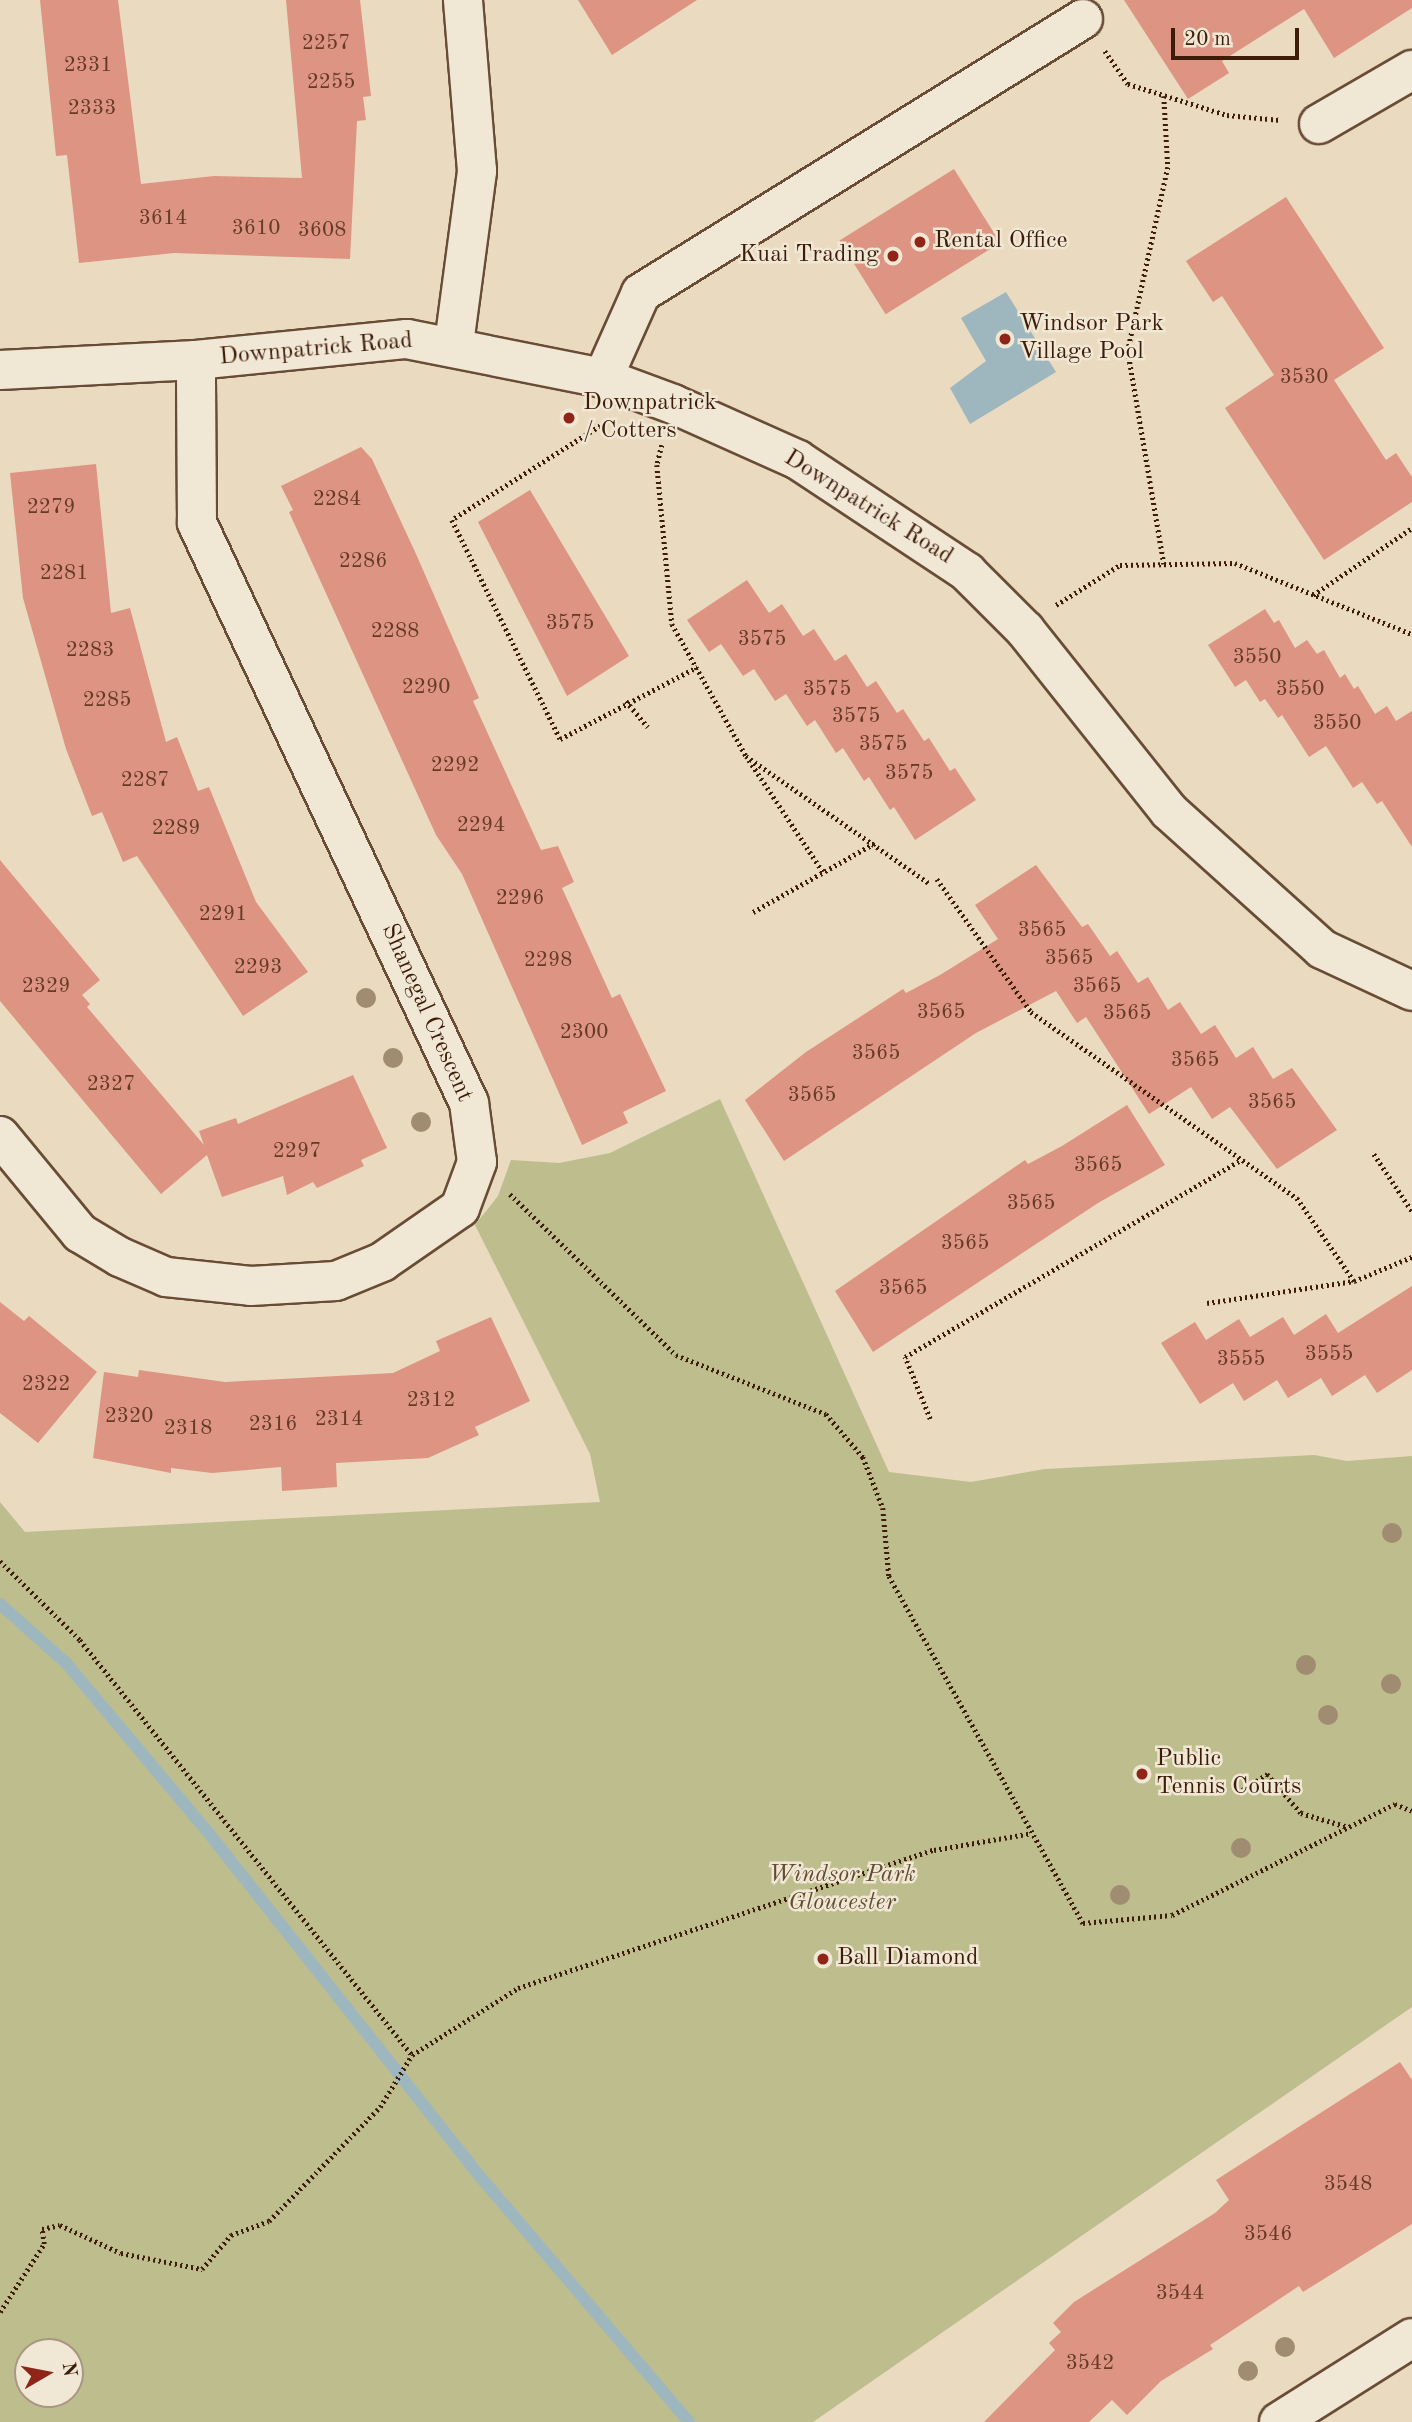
<!DOCTYPE html>
<html>
<head>
<meta charset="utf-8">
<style>
	body { margin:0 }
	#map { position:relative; width:1412px; height:2422px; overflow:hidden; background:#eadabf; font-family:"Old Standard TT",serif }
	div>[style] { position:absolute }
	.green>* { inset:0; background:#bdbd8e }
	.water>* { inset:0; background:#9eb7be }
	.stream>* { height:12px; margin:-6px; padding:0 6px; transform-origin:6px; border-radius:6px; background:#9eb7be }
	.building>* { inset:0; background:#dd9482; transform-origin:0 0 }
	.path>* { height:4.5px; margin-top:-2.25px; transform-origin:0; background:repeating-linear-gradient(90deg,#3d1d08 0 2px,transparent 0 5.5px) }
	.roads { filter:drop-shadow(2px 0 #684c36) drop-shadow(-2px 0 #684c36) drop-shadow(0 2px #684c36) drop-shadow(0 -2px #684c36) }
	.minor>* { height:38px; margin:-19px; padding:0 19px; transform-origin:19px; border-radius:19px; background:#f1e7d5 }
	.trees>* { width:20px; height:20px; margin:-10px; border-radius:50%; background:#a08c70 }
	.dots>* { width:19px; height:19px; translate:-50% -50%; box-sizing:border-box; border:4px solid #f1e7d5; border-radius:50% }
	span { translate:-50% -50%; white-space:nowrap; text-align:center; line-height:1.15; -webkit-text-stroke:5px #f1e7d5; paint-order:stroke }
	.number-label { font-size:21px; color:#653b26 }
	.number-label span { -webkit-text-stroke-width:0 }
	.poi-label { font-size:24px; color:#3d1d08 }
	.left { translate:0 -50%; text-align:left }
	.right { translate:-100% -50%; text-align:right }
	.street-label { font-size:24px; color:#3d1d08 }
	.park-label { font-size:24px; color:#634d30; font-style:italic }
	.north { position:absolute; left:14px; top:2338px; width:70px; height:70px; box-sizing:border-box; background:#f1e7d5; border:2px solid #a99683; border-radius:50%; rotate:80deg; font-size:19px; font-weight:700; line-height:28px; text-align:center; color:#3d1d08 }
	.north::after { content:''; display:block; margin:auto; width:24px; height:32px; background:#8f2418; clip-path:polygon(50% 0,100% 100%,50% 72%,0 100%) }
	.scale { position:absolute; left:1171px; top:28px; width:128px; height:32px; box-sizing:border-box; border:4px solid #3d1d08; border-top:0; padding-left:9px; font-size:21px; line-height:24px; white-space:nowrap; color:#3d1d08; -webkit-text-stroke:5px #f1e7d5; paint-order:stroke }
</style>
</head>
<body>
<div id="map">
	<div class="green">
		<div style="clip-path:polygon(evenodd,720px 1099px,889px 1472px,971px 1482px,1045px 1469px,1314px 1455px,1347px 1461px,1412px 1456px,1412px 2007px,813px 2422px,0 2422px,0 1502px,25px 1532px,600px 1502px,590px 1454px,475px 1225px,498px 1196px,511px 1160px,559px 1163px,610px 1153px,720px 1099px,28px 2352px,70px 2352px,70px 2394px,28px 2394px,28px 2352px)"></div>
	</div>
	<div class="water">
		<div style="clip-path:polygon(1006px 292px,1056px 372px,970px 424px,950px 388px,986px 361px,961px 318px)"></div>
	</div>
	<div class="stream">
		<div style="left:0;top:1604px;width:89px;rotate:41.8deg"></div>
		<div style="left:66px;top:1663px;width:226px;rotate:50deg"></div>
		<div style="left:211px;top:1836px;width:439px;rotate:51.7deg"></div>
		<div style="left:483px;top:2180px;width:318px;rotate:49.6deg"></div>
	</div>
	<div class="building">
		<div style="clip-path:polygon(40px 0,118px 0,141px 184px,214px 176px,302px 178px,286px 0,360px 0,371px 96px,363px 97px,366px 120px,357px 121px,350px 259px,174px 253px,79px 263px,67px 155px,56px 156px)"></div>
		<div style="clip-path:polygon(578px 0,697px 0,612px 55px)"></div>
		<div style="clip-path:polygon(1124px 0,1412px 0,1412px 8px,1334px 58px,1304px 9px,1222px 61px,1229px 73px,1188px 99px)"></div>
		<div style="left:954px;top:169px;width:87px;height:135px;rotate:58deg"></div>
		<div style="clip-path:polygon(1286px 197px,1384px 348px,1334px 380px,1386px 460px,1396px 453px,1412px 477px,1412px 502px,1324px 560px,1225px 408px,1274px 375px,1222px 296px,1213px 302px,1186px 261px)"></div>
		<div style="clip-path:polygon(361px 447px,372px 459px,416px 554px,479px 698px,473px 701px,541px 850px,558px 846px,574px 882px,562px 888px,612px 998px,620px 994px,666px 1091px,623px 1112px,628px 1123px,582px 1145px,462px 874px,436px 835px,289px 512px,293px 510px,281px 486px)"></div>
		<div style="clip-path:polygon(96px 464px,111px 613px,130px 608px,166px 742px,177px 737px,198px 791px,209px 787px,256px 902px,308px 972px,243px 1016px,137px 856px,123px 862px,102px 812px,92px 816px,66px 749px,23px 598px,10px 473px)"></div>
		<div style="clip-path:polygon(530px 490px,629px 656px,567px 696px,478px 522px)"></div>
		<div style="clip-path:polygon(747px 580px,769px 613px,782px 604px,803px 636px,814px 629px,835px 661px,846px 654px,867px 687px,876px 681px,897px 713px,903px 709px,924px 741px,929px 738px,950px 771px,955px 768px,976px 800px,915px 840px,894px 807px,890px 810px,869px 777px,864px 781px,843px 748px,836px 753px,815px 720px,807px 726px,786px 694px,775px 701px,754px 669px,743px 676px,721px 644px,709px 652px,687px 620px)"></div>
		<div style="clip-path:polygon(1265px 609px,1274px 623px,1279px 620px,1295px 648px,1307px 640px,1317px 654px,1324px 650px,1340px 678px,1345px 674px,1354px 689px,1358px 686px,1375px 714px,1387px 706px,1396px 721px,1412px 711px,1412px 847px,1382px 801px,1377px 804px,1362px 782px,1353px 788px,1326px 746px,1309px 757px,1282px 715px,1278px 718px,1265px 699px,1260px 702px,1246px 680px,1235px 687px,1208px 645px)"></div>
		<div style="clip-path:polygon(0 860px,100px 980px,82px 995px,90px 1004px,87px 1007px,204px 1145px,199px 1131px,236px 1118px,238px 1124px,353px 1075px,387px 1148px,361px 1160px,364px 1166px,317px 1188px,313px 1182px,287px 1195px,283px 1176px,222px 1197px,207px 1155px,161px 1194px,0 1001px)"></div>
		<div style="clip-path:polygon(1036px 865px,1082px 927px,1088px 924px,1110px 956px,1117px 951px,1138px 983px,1148px 977px,1168px 1010px,1180px 1002px,1201px 1034px,1215px 1025px,1236px 1058px,1253px 1047px,1273px 1079px,1292px 1068px,1337px 1130px,1277px 1169px,1230px 1107px,1212px 1119px,1191px 1087px,1149px 1114px,1086px 1017px,1077px 1023px,1056px 991px,976px 1033px,784px 1161px,745px 1100px,806px 1052px,903px 989px,906px 993px,940px 975px,998px 939px,975px 905px)"></div>
		<div style="clip-path:polygon(1127px 1105px,1165px 1165px,1098px 1203px,873px 1352px,835px 1291px,1025px 1160px,1028px 1164px,1062px 1146px)"></div>
		<div style="clip-path:polygon(1412px 1286px,1412px 1370px,1377px 1393px,1365px 1375px,1332px 1396px,1321px 1378px,1288px 1398px,1277px 1380px,1244px 1401px,1233px 1383px,1200px 1404px,1161px 1343px,1195px 1322px,1206px 1340px,1239px 1319px,1250px 1337px,1283px 1317px,1294px 1335px,1326px 1314px,1338px 1333px)"></div>
		<div style="clip-path:polygon(0 1302px,24px 1321px,29px 1316px,97px 1372px,38px 1443px,0 1413px)"></div>
		<div style="clip-path:polygon(491px 1317px,530px 1401px,475px 1427px,479px 1435px,428px 1458px,336px 1463px,337px 1487px,282px 1491px,281px 1467px,212px 1473px,171px 1468px,171px 1473px,93px 1458px,104px 1372px,138px 1377px,139px 1370px,225px 1382px,393px 1373px,440px 1351px,436px 1341px)"></div>
		<div style="clip-path:polygon(1400px 2062px,1412px 2080px,1412px 2224px,1303px 2292px,1299px 2286px,1210px 2345px,1213px 2349px,1161px 2381px,1127px 2415px,1112px 2400px,1089px 2422px,984px 2422px,1055px 2350px,1049px 2343px,1061px 2332px,1053px 2323px,1074px 2302px,1215px 2213px,1229px 2200px,1216px 2180px)"></div>
	</div>
	<div class="path">
		<div style="left:1105px;top:51px;width:40px;rotate:55.1deg"></div>
		<div style="left:1128px;top:84px;width:104px;rotate:17.4deg"></div>
		<div style="left:1227px;top:115px;width:54px;rotate:5.3deg"></div>
		<div style="left:1164px;top:96px;width:71px;rotate:86.8deg"></div>
		<div style="left:1168px;top:167px;width:188px;rotate:102.3deg"></div>
		<div style="left:1128px;top:351px;width:216px;rotate:80.4deg"></div>
		<div style="left:605px;top:423px;width:181px;rotate:147.6deg"></div>
		<div style="left:452px;top:520px;width:244px;rotate:63.7deg"></div>
		<div style="left:560px;top:739px;width:155px;rotate:-27.7deg"></div>
		<div style="left:662px;top:445px;width:21px;rotate:104deg"></div>
		<div style="left:657px;top:465px;width:160px;rotate:84.6deg"></div>
		<div style="left:672px;top:624px;width:151px;rotate:60.7deg"></div>
		<div style="left:746px;top:756px;width:224px;rotate:34.8deg"></div>
		<div style="left:1313px;top:595px;width:120px;rotate:-34.1deg"></div>
		<div style="left:1056px;top:605px;width:75px;rotate:-32deg"></div>
		<div style="left:1120px;top:565px;width:115px;rotate:-1deg"></div>
		<div style="left:1235px;top:563px;width:191px;rotate:21.9deg"></div>
		<div style="left:626px;top:701px;width:34px;rotate:50deg"></div>
		<div style="left:749px;top:760px;width:134px;rotate:56.5deg"></div>
		<div style="left:937px;top:879px;width:163px;rotate:54.7deg"></div>
		<div style="left:1031px;top:1012px;width:325px;rotate:35deg"></div>
		<div style="left:1297px;top:1198px;width:101px;rotate:55.5deg"></div>
		<div style="left:753px;top:912px;width:140px;rotate:-29.5deg"></div>
		<div style="left:1374px;top:1154px;width:69px;rotate:56.3deg"></div>
		<div style="left:510px;top:1194px;width:231px;rotate:44.1deg"></div>
		<div style="left:676px;top:1355px;width:161px;rotate:21.5deg"></div>
		<div style="left:826px;top:1414px;width:57px;rotate:49.3deg"></div>
		<div style="left:863px;top:1457px;width:55px;rotate:68.6deg"></div>
		<div style="left:883px;top:1508px;width:68px;rotate:85deg"></div>
		<div style="left:889px;top:1576px;width:398px;rotate:60.8deg"></div>
		<div style="left:1083px;top:1923px;width:89px;rotate:-5.1deg"></div>
		<div style="left:1172px;top:1915px;width:249px;rotate:-26.5deg"></div>
		<div style="left:1395px;top:1804px;width:18px;rotate:22deg"></div>
		<div style="left:1207px;top:1303px;width:149px;rotate:-8.5deg"></div>
		<div style="left:1354px;top:1281px;width:63px;rotate:-22.5deg"></div>
		<div style="left:930px;top:1419px;width:67px;rotate:-112deg"></div>
		<div style="left:905px;top:1357px;width:389px;rotate:-30.4deg"></div>
		<div style="left:0;top:1561px;width:112px;rotate:44.6deg"></div>
		<div style="left:80px;top:1640px;width:531px;rotate:51.34deg"></div>
		<div style="left:1238px;top:1793px;width:35px;rotate:-33deg"></div>
		<div style="left:1267px;top:1774px;width:52px;rotate:48.9deg"></div>
		<div style="left:1301px;top:1813px;width:49px;rotate:16.6deg"></div>
		<div style="left:0;top:2312px;width:81px;rotate:-57.1deg"></div>
		<div style="left:44px;top:2244px;width:15px;rotate:-98deg"></div>
		<div style="left:42px;top:2229px;width:18px;rotate:-13deg"></div>
		<div style="left:60px;top:2225px;width:67px;rotate:24.7deg"></div>
		<div style="left:121px;top:2253px;width:83px;rotate:11.2deg"></div>
		<div style="left:202px;top:2269px;width:45px;rotate:-49.5deg"></div>
		<div style="left:231px;top:2235px;width:40px;rotate:-20.2deg"></div>
		<div style="left:269px;top:2221px;width:159px;rotate:-45.8deg"></div>
		<div style="left:380px;top:2107px;width:61px;rotate:-58.4deg"></div>
		<div style="left:412px;top:2055px;width:125px;rotate:-32.3deg"></div>
		<div style="left:518px;top:1988px;width:438px;rotate:-18.4deg"></div>
		<div style="left:934px;top:1850px;width:99px;rotate:-9.8deg"></div>
	</div>
	<div class="roads">
		<div class="minor">
			<div style="left:1319px;top:124px;width:108px;rotate:-30.1deg"></div>
			<div style="left:454px;top:344px;width:175px;rotate:-82.4deg"></div>
			<div style="left:477px;top:171px;width:172px;rotate:-94.7deg"></div>
			<div style="left:0;top:370px;width:196px;rotate:-2.9deg"></div>
			<div style="left:196px;top:360px;width:212px;rotate:-5.7deg"></div>
			<div style="left:407px;top:339px;width:200px;rotate:11.3deg"></div>
			<div style="left:603px;top:378px;width:75px;rotate:20.4deg"></div>
			<div style="left:673px;top:404px;width:137px;rotate:24.1deg"></div>
			<div style="left:798px;top:460px;width:203px;rotate:33.5deg"></div>
			<div style="left:967px;top:572px;width:82px;rotate:45deg"></div>
			<div style="left:1025px;top:630px;width:231px;rotate:51.5deg"></div>
			<div style="left:1169px;top:811px;width:206px;rotate:42deg"></div>
			<div style="left:1322px;top:949px;width:99px;rotate:25deg"></div>
			<div style="left:603px;top:378px;width:93px;rotate:-65.9deg"></div>
			<div style="left:641px;top:293px;width:520px;rotate:-31.8deg"></div>
			<div style="left:0;top:1136px;width:126px;rotate:50.5deg"></div>
			<div style="left:80px;top:1233px;width:47px;rotate:31deg"></div>
			<div style="left:120px;top:1257px;width:50px;rotate:23.5deg"></div>
			<div style="left:166px;top:1277px;width:85px;rotate:6deg"></div>
			<div style="left:251px;top:1286px;width:85px;rotate:-3.4deg"></div>
			<div style="left:336px;top:1281px;width:50px;rotate:-22.4deg"></div>
			<div style="left:382px;top:1262px;width:95px;rotate:-34.7deg"></div>
			<div style="left:460px;top:1208px;width:49px;rotate:-69.7deg"></div>
			<div style="left:477px;top:1162px;width:60px;rotate:-97.7deg"></div>
			<div style="left:469px;top:1103px;width:641px;rotate:-115.12deg"></div>
			<div style="left:197px;top:523px;width:163px;rotate:-90.4deg"></div>
			<div style="left:1279px;top:2422px;width:157px;rotate:-32.3deg"></div>
		</div>
	</div>
	<div class="trees">
		<div style="left:366px;top:998px"></div>
		<div style="left:393px;top:1058px"></div>
		<div style="left:421px;top:1122px"></div>
		<div style="left:1392px;top:1533px"></div>
		<div style="left:1306px;top:1665px"></div>
		<div style="left:1391px;top:1684px"></div>
		<div style="left:1328px;top:1715px"></div>
		<div style="left:1241px;top:1848px"></div>
		<div style="left:1120px;top:1895px"></div>
		<div style="left:1285px;top:2347px"></div>
		<div style="left:1248px;top:2371px"></div>
	</div>
	<div class="dots">
		<div style="left:920px;top:242px;background:#8f2418"></div>
		<div style="left:893px;top:256px;background:#8f2418"></div>
		<div style="left:1005px;top:339px;background:#8f2418"></div>
		<div style="left:569px;top:418px;background:#8f2418"></div>
		<div style="left:1142px;top:1774px;background:#8f2418"></div>
		<div style="left:823px;top:1959px;background:#8f2418"></div>
	</div>
	<div class="number-label">
		<span style="left:326px;top:44px">2257</span>
		<span style="left:88px;top:66px">2331</span>
		<span style="left:331px;top:83px">2255</span>
		<span style="left:92px;top:109px">2333</span>
		<span style="left:163px;top:219px">3614</span>
		<span style="left:256px;top:229px">3610</span>
		<span style="left:322px;top:231px">3608</span>
		<span style="left:1304px;top:378px">3530</span>
		<span style="left:337px;top:500px">2284</span>
		<span style="left:51px;top:508px">2279</span>
		<span style="left:363px;top:562px">2286</span>
		<span style="left:64px;top:574px">2281</span>
		<span style="left:570px;top:624px">3575</span>
		<span style="left:395px;top:632px">2288</span>
		<span style="left:762px;top:640px">3575</span>
		<span style="left:90px;top:651px">2283</span>
		<span style="left:1257px;top:658px">3550</span>
		<span style="left:426px;top:688px">2290</span>
		<span style="left:827px;top:690px">3575</span>
		<span style="left:1300px;top:690px">3550</span>
		<span style="left:107px;top:701px">2285</span>
		<span style="left:856px;top:717px">3575</span>
		<span style="left:1337px;top:724px">3550</span>
		<span style="left:883px;top:745px">3575</span>
		<span style="left:455px;top:766px">2292</span>
		<span style="left:909px;top:774px">3575</span>
		<span style="left:145px;top:781px">2287</span>
		<span style="left:481px;top:826px">2294</span>
		<span style="left:176px;top:829px">2289</span>
		<span style="left:520px;top:899px">2296</span>
		<span style="left:223px;top:915px">2291</span>
		<span style="left:1042px;top:931px">3565</span>
		<span style="left:1069px;top:959px">3565</span>
		<span style="left:548px;top:961px">2298</span>
		<span style="left:258px;top:968px">2293</span>
		<span style="left:46px;top:987px">2329</span>
		<span style="left:1097px;top:987px">3565</span>
		<span style="left:941px;top:1013px">3565</span>
		<span style="left:1127px;top:1014px">3565</span>
		<span style="left:584px;top:1033px">2300</span>
		<span style="left:876px;top:1054px">3565</span>
		<span style="left:1195px;top:1061px">3565</span>
		<span style="left:111px;top:1085px">2327</span>
		<span style="left:812px;top:1096px">3565</span>
		<span style="left:1272px;top:1103px">3565</span>
		<span style="left:297px;top:1152px">2297</span>
		<span style="left:1098px;top:1166px">3565</span>
		<span style="left:1031px;top:1204px">3565</span>
		<span style="left:965px;top:1244px">3565</span>
		<span style="left:903px;top:1289px">3565</span>
		<span style="left:1329px;top:1355px">3555</span>
		<span style="left:1241px;top:1360px">3555</span>
		<span style="left:46px;top:1385px">2322</span>
		<span style="left:431px;top:1401px">2312</span>
		<span style="left:129px;top:1417px">2320</span>
		<span style="left:339px;top:1420px">2314</span>
		<span style="left:273px;top:1425px">2316</span>
		<span style="left:188px;top:1429px">2318</span>
		<span style="left:1348px;top:2185px">3548</span>
		<span style="left:1268px;top:2235px">3546</span>
		<span style="left:1180px;top:2294px">3544</span>
		<span style="left:1090px;top:2364px">3542</span>
	</div>
	<div class="poi-label">
		<span class="left" style="left:934px;top:242px">Rental Office</span>
		<span class="right" style="left:879px;top:256px">Kuai Trading</span>
		<span class="left" style="left:1019px;top:339px">Windsor Park<br>Village Pool</span>
		<span class="left" style="left:583px;top:418px">Downpatrick<br>/ Cotters</span>
		<span class="left" style="left:1156px;top:1774px">Public<br>Tennis Courts</span>
		<span class="left" style="left:837px;top:1959px">Ball Diamond</span>
	</div>
	<div class="street-label">
		<span style="left:316px;top:350px;rotate:-5deg">Downpatrick Road</span>
		<span style="left:868px;top:508px;rotate:32deg">Downpatrick Road</span>
		<span style="left:426px;top:1013px;rotate:66deg">Shanegal Crescent</span>
	</div>
	<div class="park-label">
		<span style="left:842px;top:1890px">Windsor Park<br>Gloucester</span>
	</div>
	<div class="north">N</div>
	<div class="scale">20 m</div>
</div>
</body>
</html>
